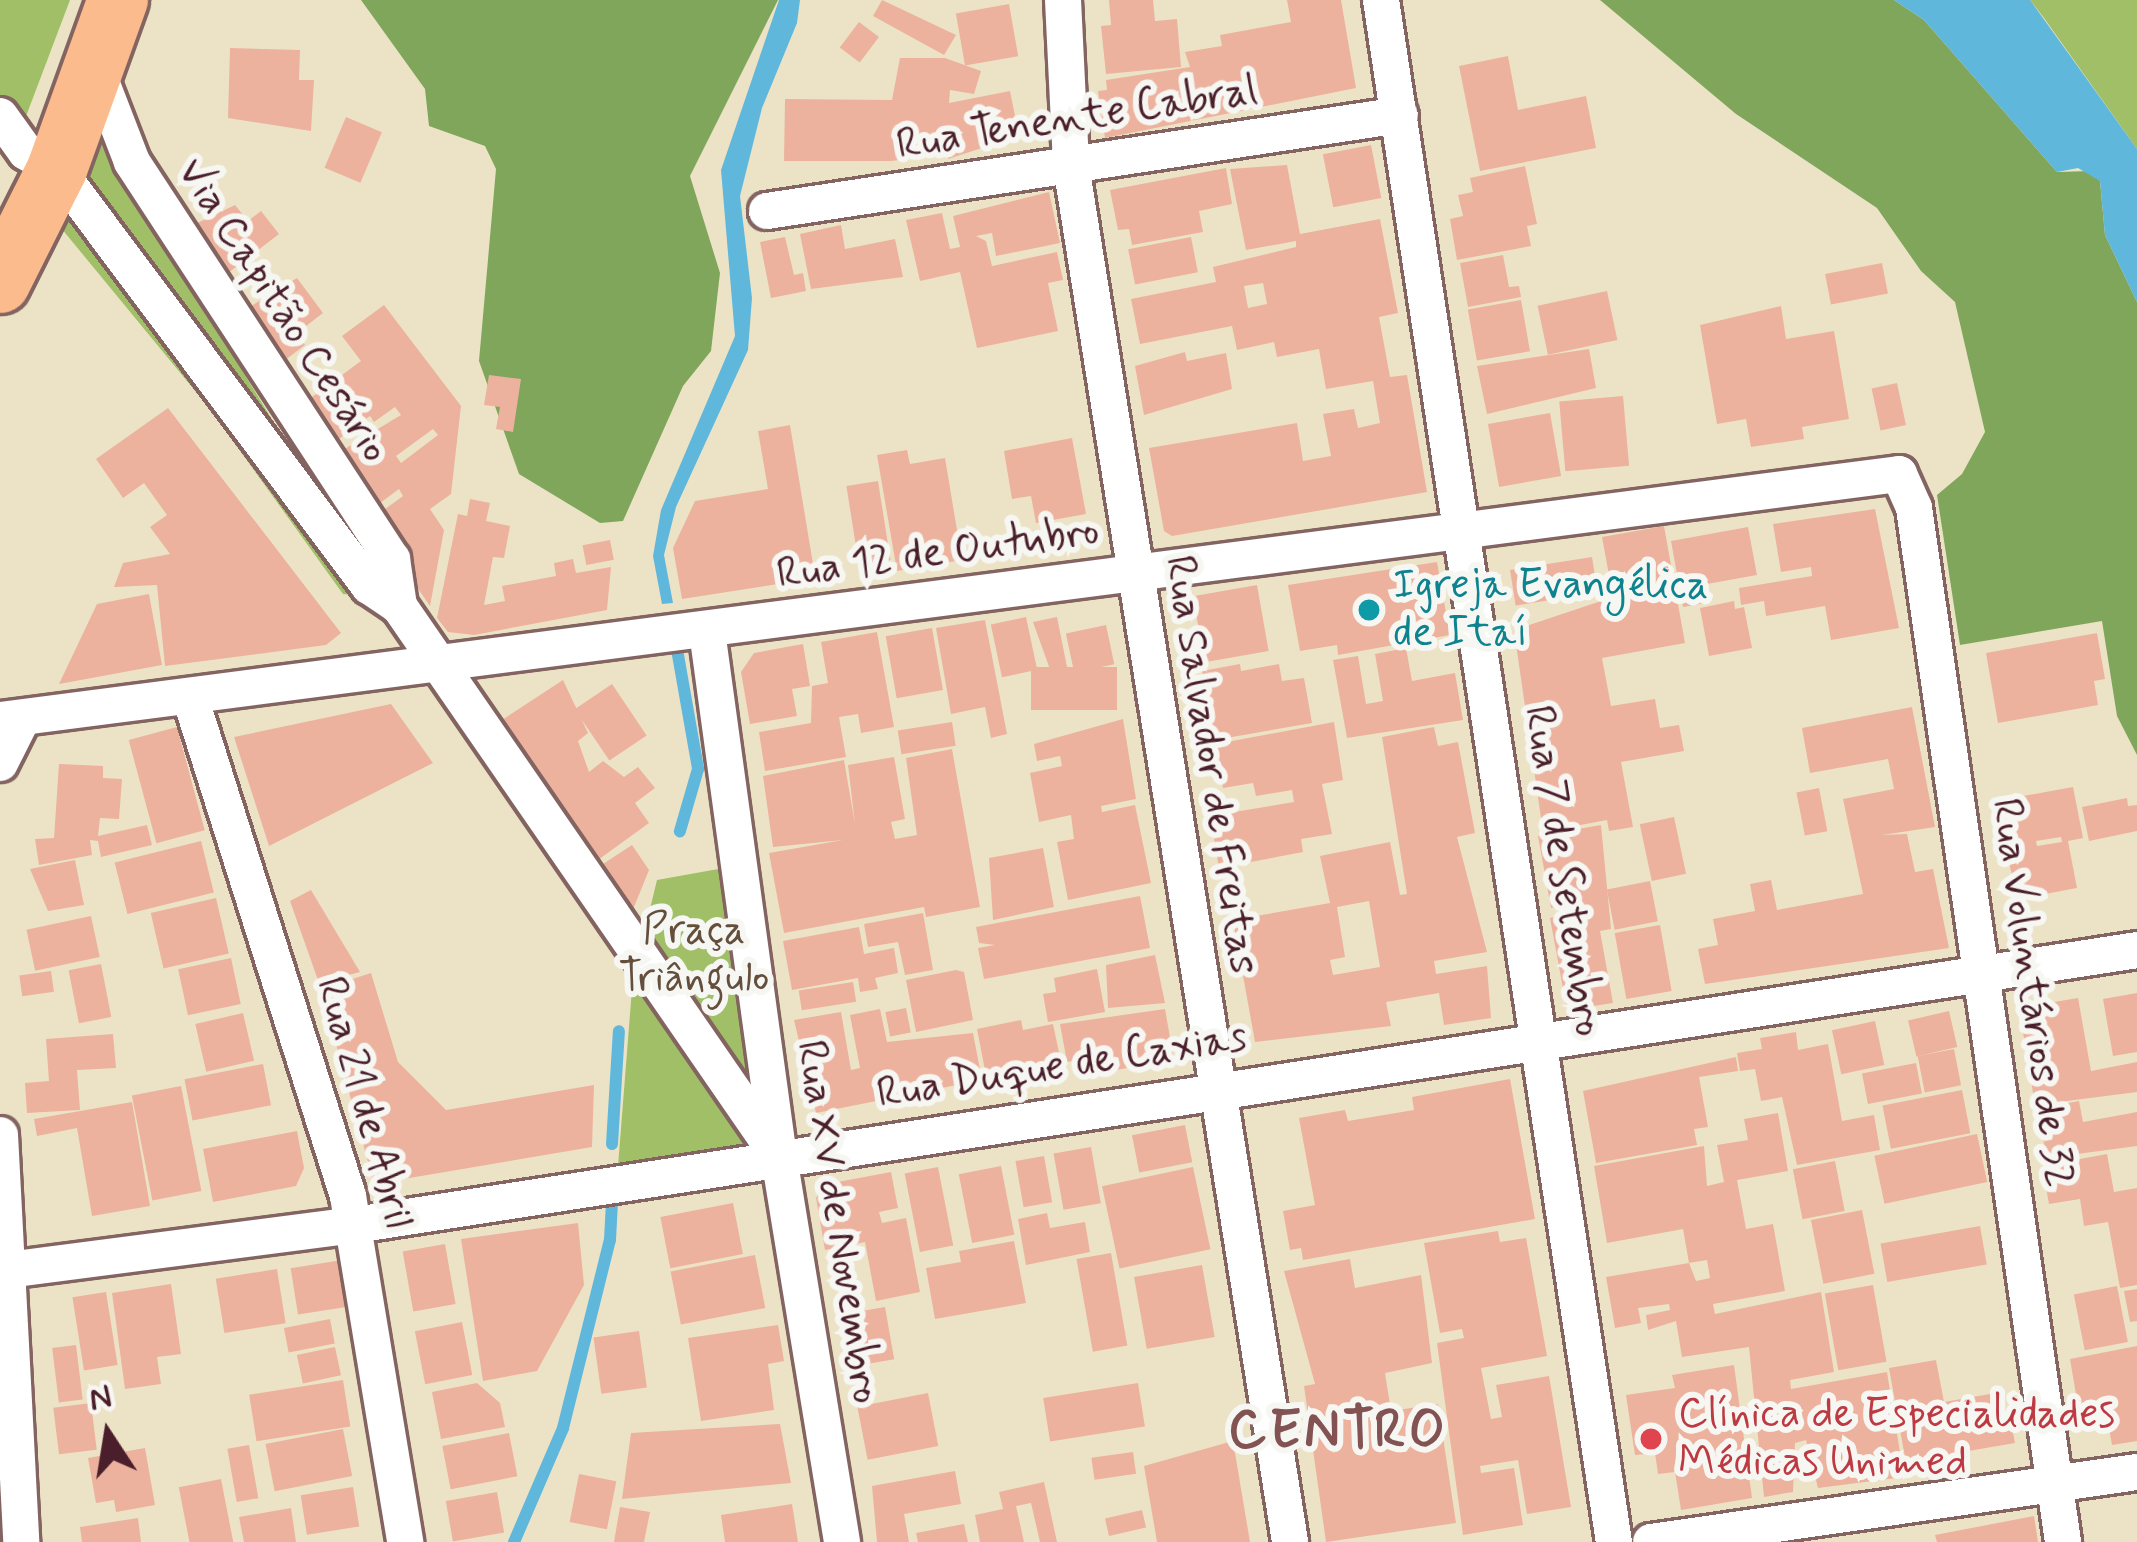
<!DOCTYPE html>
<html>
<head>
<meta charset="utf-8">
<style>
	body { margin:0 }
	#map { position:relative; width:2137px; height:1542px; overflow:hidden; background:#ece3c6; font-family:Mynerve,sans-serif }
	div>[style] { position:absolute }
	.green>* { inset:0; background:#a0bf67 }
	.forest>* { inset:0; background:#80a65c }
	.water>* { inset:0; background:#5fb7dc }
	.stream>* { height:12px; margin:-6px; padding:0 6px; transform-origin:6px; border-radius:6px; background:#5fb7dc }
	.building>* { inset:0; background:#ecb29e; transform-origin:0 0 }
	.roads { filter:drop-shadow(3px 0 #836461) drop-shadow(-3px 0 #836461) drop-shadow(0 3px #836461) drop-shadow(0 -3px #836461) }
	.minor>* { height:36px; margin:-18px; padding:0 18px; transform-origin:18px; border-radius:18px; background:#fff }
	.trunk>* { height:60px; margin:-30px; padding:0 30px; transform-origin:30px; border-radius:30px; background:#fbbb8d }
	.dots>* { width:33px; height:33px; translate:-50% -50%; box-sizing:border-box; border:6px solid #f6f6f2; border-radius:50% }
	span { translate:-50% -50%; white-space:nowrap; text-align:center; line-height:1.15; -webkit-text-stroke:12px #f6f6f2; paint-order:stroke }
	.street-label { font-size:42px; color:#4a1f2b }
	.culture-label { font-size:42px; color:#0d838f }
	.left { translate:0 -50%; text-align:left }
	.park-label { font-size:42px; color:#644f3d }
	.health-label { font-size:42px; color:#be3a42 }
	.district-label { font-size:54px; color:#835253; font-weight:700; letter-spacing:3px }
	.north { position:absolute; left:48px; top:1374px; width:120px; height:120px; -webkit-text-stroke:9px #f6f6f2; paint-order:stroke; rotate:348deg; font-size:33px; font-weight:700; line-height:48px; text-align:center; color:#4a1f2b }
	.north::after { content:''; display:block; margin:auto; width:42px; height:54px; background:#4a1f2b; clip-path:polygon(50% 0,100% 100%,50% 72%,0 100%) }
</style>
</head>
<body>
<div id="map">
	<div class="green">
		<div style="clip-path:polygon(0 0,70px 0,14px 148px,0 118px)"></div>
		<div style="clip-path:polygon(2030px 0,2137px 0,2137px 149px,2044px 18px)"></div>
		<div style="clip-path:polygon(94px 75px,142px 206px,363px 569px,360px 596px,343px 594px,210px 409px,38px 200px)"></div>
		<div style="clip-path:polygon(735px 866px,774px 1144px,636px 967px,657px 880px)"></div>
		<div style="clip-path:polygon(633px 976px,773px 1155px,617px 1179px)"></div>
	</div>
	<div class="forest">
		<div style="clip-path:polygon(361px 0,778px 0,690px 176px,720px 273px,711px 351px,683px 386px,623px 521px,600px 523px,519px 474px,479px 361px,496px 169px,485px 146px,429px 126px,425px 89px)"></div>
		<div style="clip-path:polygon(1600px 0,1894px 0,1924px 20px,2057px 172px,2090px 171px,2100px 181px,2105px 235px,2137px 302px,2137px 755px,2117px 716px,2102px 621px,1960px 645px,1937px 495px,1962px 474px,1985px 432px,1955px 302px,1921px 271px,1877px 208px,1736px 114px)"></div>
	</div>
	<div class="water">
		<div style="clip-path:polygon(779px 0,800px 0,797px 23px,762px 108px,740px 196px,752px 298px,748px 350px,676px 507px,664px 555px,673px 603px,662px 604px,653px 556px,661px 510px,735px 336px,721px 170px)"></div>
		<div style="clip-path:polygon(1894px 0,2030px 0,2137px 149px,2137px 302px,2105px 235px,2100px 181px,2078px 168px,2057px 172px,1924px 20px)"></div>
	</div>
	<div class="stream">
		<div style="left:675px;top:638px;width:133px;rotate:80deg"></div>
		<div style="left:698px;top:769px;width:65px;rotate:106.2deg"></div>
		<div style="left:612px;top:1144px;width:113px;rotate:-86.5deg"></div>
		<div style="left:514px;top:1542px;width:124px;rotate:-66.7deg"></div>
		<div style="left:563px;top:1428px;width:194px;rotate:-76deg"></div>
		<div style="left:610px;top:1240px;width:39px;rotate:-87deg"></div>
	</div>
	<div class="building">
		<div style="clip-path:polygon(882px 0,956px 35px,944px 55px,873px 16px)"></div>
		<div style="clip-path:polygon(1109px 0,1153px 0,1155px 21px,1177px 19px,1181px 67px,1106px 74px,1101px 26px,1111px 25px)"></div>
		<div style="clip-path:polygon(1287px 0,1341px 0,1356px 88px,1105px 138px,1098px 91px,1107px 90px,1106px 80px,1190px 67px,1185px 52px,1222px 46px,1220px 35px,1291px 22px)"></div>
		<div style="left:1009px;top:4px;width:53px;height:54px;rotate:80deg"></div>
		<div style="left:859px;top:22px;width:25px;height:32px;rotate:37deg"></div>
		<div style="clip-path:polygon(230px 48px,300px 50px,299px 80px,314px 80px,311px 131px,228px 118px)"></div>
		<div style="clip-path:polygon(1508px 56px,1518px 110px,1586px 96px,1596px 148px,1480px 171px,1459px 66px)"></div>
		<div style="clip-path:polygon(900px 58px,945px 58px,981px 71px,974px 94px,950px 90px,949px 103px,1010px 91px,1019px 136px,948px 159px,948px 151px,925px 150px,925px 157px,891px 161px,784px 161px,785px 99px,892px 100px)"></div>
		<div style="left:346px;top:117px;width:39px;height:55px;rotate:23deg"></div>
		<div style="left:1371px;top:145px;width:54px;height:49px;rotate:79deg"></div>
		<div style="clip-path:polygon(evenodd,1287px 165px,1300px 234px,1380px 219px,1398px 313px,1379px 317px,1390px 377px,1407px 375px,1427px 492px,1172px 536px,1164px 531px,1149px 448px,1297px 423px,1303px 461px,1331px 456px,1323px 414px,1354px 409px,1358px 428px,1380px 423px,1373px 381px,1326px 389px,1319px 349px,1277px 357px,1274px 342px,1237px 350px,1232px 326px,1140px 344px,1131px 299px,1216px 282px,1213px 267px,1296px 247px,1296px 241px,1246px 250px,1230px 169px,1287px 165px,1263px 283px,1267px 304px,1248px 308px,1244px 286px,1263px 283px)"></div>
		<div style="clip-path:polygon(1525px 166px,1537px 224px,1527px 226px,1531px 246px,1457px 260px,1450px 219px,1463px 216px,1458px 195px,1473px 192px,1470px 178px)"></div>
		<div style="clip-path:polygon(1226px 168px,1232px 204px,1199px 211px,1203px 232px,1132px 245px,1129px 229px,1118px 230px,1110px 190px)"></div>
		<div style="clip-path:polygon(1049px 192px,1060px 243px,996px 256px,992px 233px,976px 236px,986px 241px,992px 266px,1057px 252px,1063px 280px,1048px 283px,1058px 331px,977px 348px,960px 272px,920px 281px,906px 220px,942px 213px,950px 249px,960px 247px,953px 216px)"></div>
		<div style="clip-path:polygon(235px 205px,248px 221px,261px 211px,279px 234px,219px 280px,191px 226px)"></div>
		<div style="clip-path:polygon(841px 225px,845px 249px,895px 239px,903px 277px,811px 289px,800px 234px)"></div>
		<div style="clip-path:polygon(785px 237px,794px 275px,803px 273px,806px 291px,771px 298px,760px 242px)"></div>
		<div style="left:1191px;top:237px;width:36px;height:64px;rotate:79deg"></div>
		<div style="clip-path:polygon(1503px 255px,1509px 287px,1519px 286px,1521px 297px,1468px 307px,1460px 263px)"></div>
		<div style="left:1882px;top:263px;width:31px;height:58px;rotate:79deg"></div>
		<div style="clip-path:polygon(297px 278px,323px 313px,297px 333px,305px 345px,276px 367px,238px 314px)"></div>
		<div style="left:1607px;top:291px;width:50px;height:71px;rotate:78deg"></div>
		<div style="left:1521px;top:300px;width:52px;height:54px;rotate:80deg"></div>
		<div style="clip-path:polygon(evenodd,384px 305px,461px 406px,451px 494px,430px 509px,444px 530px,430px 606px,370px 520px,403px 496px,399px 489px,368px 512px,328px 459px,401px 415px,395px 407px,374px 422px,370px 416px,327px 448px,297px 408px,361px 361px,342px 336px,384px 305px,433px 429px,438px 435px,401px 463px,396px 456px,433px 429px)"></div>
		<div style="clip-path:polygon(1781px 306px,1786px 339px,1834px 331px,1849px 419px,1802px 427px,1804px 439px,1751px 447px,1746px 419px,1717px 424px,1700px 325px)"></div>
		<div style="clip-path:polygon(1589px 349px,1596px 388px,1487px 414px,1477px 366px)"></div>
		<div style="clip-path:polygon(1185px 352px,1187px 361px,1226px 353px,1232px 389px,1144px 415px,1135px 366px)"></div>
		<div style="clip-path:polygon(489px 375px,521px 379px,513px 432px,496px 429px,500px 407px,484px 405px)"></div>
		<div style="left:1897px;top:383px;width:43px;height:26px;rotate:78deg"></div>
		<div style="left:1623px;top:396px;width:70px;height:64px;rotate:85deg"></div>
		<div style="clip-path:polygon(168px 408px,341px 633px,326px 645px,165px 666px,157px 585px,114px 587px,123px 563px,170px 554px,150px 527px,167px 515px,144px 483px,123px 498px,96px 459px)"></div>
		<div style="left:1550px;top:413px;width:64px;height:63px;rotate:80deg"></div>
		<div style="clip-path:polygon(790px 425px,814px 570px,783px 575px,775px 568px,778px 584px,682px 599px,673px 548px,695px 501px,768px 489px,758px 431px)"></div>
		<div style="clip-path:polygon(1072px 438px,1086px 514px,1036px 523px,1031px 496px,1012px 499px,1004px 451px)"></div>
		<div style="clip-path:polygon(907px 450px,910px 464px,945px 458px,962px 560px,897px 571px,877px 455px)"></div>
		<div style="left:878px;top:481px;width:80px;height:32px;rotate:81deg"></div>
		<div style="clip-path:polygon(470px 499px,490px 503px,486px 521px,510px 526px,504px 558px,493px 557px,484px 605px,505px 601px,502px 586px,556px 576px,554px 563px,573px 559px,576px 573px,611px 567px,607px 610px,474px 635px,448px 632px,437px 618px,458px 514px,467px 516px)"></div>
		<div style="clip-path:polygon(1875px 509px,1899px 628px,1831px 640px,1825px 606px,1766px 616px,1764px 601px,1741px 605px,1739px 588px,1812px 576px,1811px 567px,1781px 572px,1773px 524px)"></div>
		<div style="clip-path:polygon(1664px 526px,1685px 643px,1602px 658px,1611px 706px,1655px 699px,1660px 728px,1679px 725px,1684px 751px,1621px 762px,1633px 827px,1609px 831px,1607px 820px,1543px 832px,1514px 630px,1613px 597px,1602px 537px)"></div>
		<div style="clip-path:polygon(1748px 527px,1757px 575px,1707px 584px,1711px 602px,1683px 607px,1671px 541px)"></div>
		<div style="left:610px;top:540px;width:20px;height:28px;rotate:79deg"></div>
		<div style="left:1592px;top:557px;width:36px;height:83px;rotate:81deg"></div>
		<div style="clip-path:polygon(1437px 562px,1450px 635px,1338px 655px,1337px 645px,1300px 651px,1288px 585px)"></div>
		<div style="left:1257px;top:585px;width:67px;height:65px;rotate:80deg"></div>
		<div style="clip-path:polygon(149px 594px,162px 665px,59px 684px,97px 604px)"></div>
		<div style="clip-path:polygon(1734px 601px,1735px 609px,1744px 607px,1752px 648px,1709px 656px,1700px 608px)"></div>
		<div style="left:1026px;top:617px;width:54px;height:36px;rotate:78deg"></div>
		<div style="clip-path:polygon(1057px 617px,1068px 672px,1052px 675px,1033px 622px)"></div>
		<div style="clip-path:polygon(985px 620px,1007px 734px,991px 738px,985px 707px,951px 714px,936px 628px)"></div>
		<div style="left:1106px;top:625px;width:40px;height:41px;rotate:78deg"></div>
		<div style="left:932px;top:628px;width:63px;height:47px;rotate:80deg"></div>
		<div style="clip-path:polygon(877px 632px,894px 727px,861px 733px,858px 714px,839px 717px,846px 757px,765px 771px,759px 732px,811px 723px,812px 686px,828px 683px,821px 642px)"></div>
		<div style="clip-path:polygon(2097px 633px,2105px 679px,2094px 681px,2098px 705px,1998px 723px,1986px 653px)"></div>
		<div style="clip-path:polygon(803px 644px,810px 686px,792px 689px,797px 716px,750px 724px,741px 672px,754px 653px)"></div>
		<div style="clip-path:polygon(1406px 648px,1412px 681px,1455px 673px,1463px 720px,1347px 738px,1333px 660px,1358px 656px,1366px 704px,1383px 701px,1375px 654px)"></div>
		<div style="clip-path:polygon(1240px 664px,1241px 671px,1279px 664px,1282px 681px,1304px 678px,1312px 723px,1215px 740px,1202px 671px)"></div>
		<div style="left:1117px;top:667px;width:43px;height:86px;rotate:90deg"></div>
		<div style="clip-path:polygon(563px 680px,588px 733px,578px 741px,589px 772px,603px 761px,624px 777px,638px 767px,655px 788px,635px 803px,649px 823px,598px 860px,502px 720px)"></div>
		<div style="left:612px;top:684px;width:62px;height:45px;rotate:56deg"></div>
		<div style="clip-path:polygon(391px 704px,433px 763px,269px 846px,234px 737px)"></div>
		<div style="clip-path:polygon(1912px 707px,1935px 827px,1882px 835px,1907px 834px,1915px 872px,1933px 869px,1949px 948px,1705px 984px,1698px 949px,1718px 945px,1713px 919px,1755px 911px,1750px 884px,1771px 880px,1777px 910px,1863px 894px,1843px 799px,1894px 789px,1888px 759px,1810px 773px,1802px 728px)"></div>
		<div style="clip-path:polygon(1123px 719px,1136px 799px,1101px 806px,1102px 812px,1135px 805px,1151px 883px,1068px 900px,1057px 842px,1074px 839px,1071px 815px,1039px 822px,1030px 773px,1062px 766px,1060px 756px,1037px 761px,1034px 744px)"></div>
		<div style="left:952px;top:722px;width:24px;height:55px;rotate:81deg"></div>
		<div style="clip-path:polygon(1334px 722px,1343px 780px,1322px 784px,1332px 834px,1301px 839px,1303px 852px,1219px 868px,1210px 816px,1294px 802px,1292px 790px,1256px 796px,1253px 783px,1223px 788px,1216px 744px)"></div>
		<div style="left:177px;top:727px;width:107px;height:50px;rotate:75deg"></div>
		<div style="clip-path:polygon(evenodd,1434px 727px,1438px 746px,1458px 742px,1475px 833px,1457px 837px,1487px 952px,1434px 961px,1436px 974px,1487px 966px,1491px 1018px,1444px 1025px,1439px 993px,1386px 1002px,1391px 1026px,1255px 1042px,1233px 920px,1330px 903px,1320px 856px,1390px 842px,1400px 895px,1407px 894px,1382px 737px,1434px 727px,1369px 901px,1380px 967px,1333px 975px,1330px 960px,1345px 957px,1337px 907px,1369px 901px)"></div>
		<div style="clip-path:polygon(952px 749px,980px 907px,926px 917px,924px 907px,784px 933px,769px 853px,843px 840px,773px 847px,763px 776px,844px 760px,855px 824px,848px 765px,894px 757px,905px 819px,891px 822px,895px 839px,917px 835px,906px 758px)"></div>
		<div style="clip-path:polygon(59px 764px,103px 766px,103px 778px,122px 779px,119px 819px,100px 818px,98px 836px,147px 825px,152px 845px,101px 857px,98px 841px,90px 840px,92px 855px,39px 865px,35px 839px,54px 838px)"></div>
		<div style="clip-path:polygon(evenodd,2073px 787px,2083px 838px,2068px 841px,2077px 888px,2019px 899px,1998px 825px,2022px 821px,2018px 797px,2073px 787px,2061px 837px,2062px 842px,2037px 846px,2036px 841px,2061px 837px)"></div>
		<div style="left:1819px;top:788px;width:44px;height:23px;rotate:79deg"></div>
		<div style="clip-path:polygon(2127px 798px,2128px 806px,2137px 805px,2137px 831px,2089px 841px,2082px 807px)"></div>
		<div style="left:1674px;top:817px;width:58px;height:35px;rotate:78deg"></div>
		<div style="clip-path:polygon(1601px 825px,1611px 929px,1600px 931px,1613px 1003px,1567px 1010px,1550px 918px,1575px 912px,1573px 903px,1551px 908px,1538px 836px)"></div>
		<div style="left:201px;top:841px;width:53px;height:89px;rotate:76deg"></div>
		<div style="clip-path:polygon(632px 845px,649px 870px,632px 912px,600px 866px)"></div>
		<div style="clip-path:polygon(1043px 848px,1054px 907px,993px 920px,989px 858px)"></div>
		<div style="clip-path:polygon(75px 860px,84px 905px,48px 911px,30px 869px)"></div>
		<div style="left:1650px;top:881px;width:41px;height:44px;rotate:79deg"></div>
		<div style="clip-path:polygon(311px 890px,360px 972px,319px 983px,290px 901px)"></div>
		<div style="clip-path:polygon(1140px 896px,1150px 948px,984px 979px,978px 948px,995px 945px,979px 943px,976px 927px)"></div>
		<div style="left:216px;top:898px;width:57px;height:67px;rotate:77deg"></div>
		<div style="clip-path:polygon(923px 913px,933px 970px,905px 975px,898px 942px,868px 947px,864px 924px)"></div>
		<div style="left:91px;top:916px;width:42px;height:66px;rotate:78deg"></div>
		<div style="left:1660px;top:925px;width:67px;height:46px;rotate:80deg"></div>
		<div style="clip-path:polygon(859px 927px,864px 954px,894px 948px,898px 973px,875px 978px,878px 989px,860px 992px,858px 978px,792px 990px,783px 941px)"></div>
		<div style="clip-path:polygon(1155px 955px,1165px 1003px,1108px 1008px,1106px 965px)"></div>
		<div style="left:231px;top:958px;width:47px;height:54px;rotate:78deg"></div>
		<div style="left:101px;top:964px;width:54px;height:33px;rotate:79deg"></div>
		<div style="clip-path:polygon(1097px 969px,1105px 1012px,1048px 1022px,1043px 994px,1056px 992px,1054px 978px)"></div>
		<div style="clip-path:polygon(956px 970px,964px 972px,973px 1020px,916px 1032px,906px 980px)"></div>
		<div style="left:51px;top:971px;width:21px;height:32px;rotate:82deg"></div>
		<div style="clip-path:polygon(371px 973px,398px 1062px,446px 1110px,594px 1085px,592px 1147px,374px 1184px,321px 989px)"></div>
		<div style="left:853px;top:982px;width:20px;height:55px;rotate:81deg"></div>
		<div style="clip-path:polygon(2137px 993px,2137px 1052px,2113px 1056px,2103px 999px)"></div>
		<div style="clip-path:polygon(2078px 998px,2091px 1071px,2137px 1062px,2137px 1092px,2035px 1105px,2019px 1008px)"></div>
		<div style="left:906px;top:1008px;width:25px;height:21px;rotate:79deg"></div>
		<div style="clip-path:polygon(880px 1009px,887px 1042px,973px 1033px,982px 1080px,816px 1113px,794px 1020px,841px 1012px,851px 1070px,860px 1068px,850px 1015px)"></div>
		<div style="clip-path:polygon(1165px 1009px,1174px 1060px,1092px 1074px,1089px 1058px,1067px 1062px,1060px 1024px)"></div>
		<div style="left:1949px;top:1011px;width:37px;height:42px;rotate:77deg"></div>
		<div style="left:243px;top:1013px;width:49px;height:49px;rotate:77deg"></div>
		<div style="clip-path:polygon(1021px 1020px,1023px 1030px,1053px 1024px,1064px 1076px,989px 1091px,977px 1029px)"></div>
		<div style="left:1875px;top:1021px;width:45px;height:44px;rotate:78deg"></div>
		<div style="clip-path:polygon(1796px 1032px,1798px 1050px,1828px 1044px,1842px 1121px,1874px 1115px,1880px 1150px,1797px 1165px,1782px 1097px,1761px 1101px,1755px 1069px,1740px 1071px,1737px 1053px,1762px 1049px,1760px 1038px)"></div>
		<div style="clip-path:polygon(113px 1034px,116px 1068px,77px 1070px,80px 1110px,27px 1113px,25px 1083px,49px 1081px,46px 1039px)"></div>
		<div style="left:1954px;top:1049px;width:37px;height:37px;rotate:79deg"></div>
		<div style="clip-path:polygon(1736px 1057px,1738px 1071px,1699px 1077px,1708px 1127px,1694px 1129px,1697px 1145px,1596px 1163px,1583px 1091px)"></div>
		<div style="left:1916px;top:1063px;width:31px;height:55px;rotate:79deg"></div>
		<div style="left:263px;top:1064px;width:42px;height:80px;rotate:79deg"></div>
		<div style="clip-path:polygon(1510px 1079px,1535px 1219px,1303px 1260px,1301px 1248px,1290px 1250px,1283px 1211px,1315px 1205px,1299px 1118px,1345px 1110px,1348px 1121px,1414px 1110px,1412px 1097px)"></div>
		<div style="left:181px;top:1086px;width:107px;height:50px;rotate:79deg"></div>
		<div style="left:1962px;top:1090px;width:44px;height:81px;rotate:79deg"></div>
		<div style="clip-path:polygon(2079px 1101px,2083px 1122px,2137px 1112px,2137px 1146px,2047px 1158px,2037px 1109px)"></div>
		<div style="clip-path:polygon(132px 1102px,150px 1206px,92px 1216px,77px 1128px,37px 1136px,34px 1119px)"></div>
		<div style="clip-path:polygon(evenodd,1778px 1113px,1788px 1171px,1737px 1180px,1746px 1229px,1773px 1224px,1785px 1291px,1713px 1304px,1715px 1314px,1821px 1292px,1834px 1372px,1790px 1380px,1791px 1389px,1887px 1372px,1904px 1477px,1818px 1488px,1806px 1440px,1795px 1443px,1793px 1492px,1764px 1497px,1749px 1347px,1682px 1357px,1676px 1321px,1648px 1330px,1646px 1315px,1670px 1310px,1669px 1304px,1638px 1308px,1641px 1323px,1615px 1328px,1606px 1277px,1689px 1263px,1683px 1229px,1607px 1243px,1594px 1166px,1704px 1146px,1707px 1186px,1724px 1182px,1717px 1145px,1748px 1140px,1744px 1119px,1778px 1113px,1707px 1260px,1710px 1278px,1696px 1281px,1689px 1263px,1707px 1260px)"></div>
		<div style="left:1185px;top:1125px;width:38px;height:54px;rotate:79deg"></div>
		<div style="clip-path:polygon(297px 1131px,304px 1168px,296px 1186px,213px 1202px,203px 1149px)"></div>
		<div style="left:1977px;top:1134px;width:49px;height:105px;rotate:78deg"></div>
		<div style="left:1091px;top:1147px;width:57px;height:38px;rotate:80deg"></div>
		<div style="clip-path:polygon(2107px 1154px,2114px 1192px,2137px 1188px,2137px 1285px,2120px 1288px,2108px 1222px,2084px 1226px,2080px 1199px,2049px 1204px,2042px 1166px)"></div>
		<div style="left:1044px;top:1156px;width:47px;height:29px;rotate:80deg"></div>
		<div style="left:1835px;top:1161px;width:51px;height:43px;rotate:79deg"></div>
		<div style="left:1001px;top:1166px;width:70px;height:43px;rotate:79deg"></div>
		<div style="left:938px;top:1167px;width:80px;height:34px;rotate:79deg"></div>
		<div style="left:1193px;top:1167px;width:84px;height:93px;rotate:78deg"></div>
		<div style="clip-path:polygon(891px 1172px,898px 1208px,879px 1212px,882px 1223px,906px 1218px,920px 1292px,876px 1301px,865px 1242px,825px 1250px,816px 1198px,827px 1184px)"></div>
		<div style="left:733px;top:1203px;width:52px;height:74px;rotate:79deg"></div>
		<div style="left:1862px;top:1210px;width:65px;height:52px;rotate:79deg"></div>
		<div style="clip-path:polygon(1047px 1213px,1050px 1228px,1085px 1222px,1090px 1252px,1026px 1265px,1018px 1219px)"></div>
		<div style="clip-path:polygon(578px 1223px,584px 1285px,537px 1371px,483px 1381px,461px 1239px)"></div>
		<div style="left:1980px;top:1226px;width:39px;height:101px;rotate:80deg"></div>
		<div style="clip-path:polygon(1498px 1231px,1500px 1242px,1526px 1238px,1547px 1356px,1481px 1368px,1491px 1419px,1502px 1417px,1496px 1385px,1549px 1376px,1571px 1507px,1527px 1514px,1518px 1460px,1480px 1466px,1481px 1473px,1514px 1468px,1523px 1525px,1463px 1535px,1437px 1343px,1464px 1338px,1462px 1329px,1440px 1333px,1424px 1243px)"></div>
		<div style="clip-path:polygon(1014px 1241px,1026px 1303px,935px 1319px,926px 1268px,961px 1262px,959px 1251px)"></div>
		<div style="left:445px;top:1244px;width:61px;height:43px;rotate:80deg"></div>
		<div style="left:1111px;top:1253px;width:94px;height:35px;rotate:80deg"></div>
		<div style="left:755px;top:1255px;width:54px;height:86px;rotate:79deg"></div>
		<div style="clip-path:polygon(1350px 1259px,1355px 1288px,1421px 1275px,1432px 1363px,1385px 1373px,1391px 1411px,1438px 1404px,1456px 1523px,1326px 1542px,1304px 1386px,1315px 1384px,1284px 1271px)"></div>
		<div style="left:342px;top:1260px;width:47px;height:52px;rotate:81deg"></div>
		<div style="left:1202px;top:1265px;width:73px;height:69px;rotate:80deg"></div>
		<div style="left:277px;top:1269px;width:55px;height:62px;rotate:81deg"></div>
		<div style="clip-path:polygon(171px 1284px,181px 1354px,157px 1357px,161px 1384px,125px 1389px,112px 1293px)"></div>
		<div style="left:1873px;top:1285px;width:78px;height:49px;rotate:80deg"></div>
		<div style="left:2117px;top:1286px;width:57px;height:44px;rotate:79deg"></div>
		<div style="clip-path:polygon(2137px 1289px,2137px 1321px,2130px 1322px,2124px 1291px)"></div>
		<div style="left:106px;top:1292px;width:74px;height:34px;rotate:81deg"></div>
		<div style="left:885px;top:1307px;width:53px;height:38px;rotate:80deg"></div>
		<div style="left:330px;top:1319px;width:25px;height:47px;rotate:79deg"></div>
		<div style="left:462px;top:1322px;width:54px;height:48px;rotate:79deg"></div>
		<div style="clip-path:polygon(778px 1325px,784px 1361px,768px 1364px,774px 1410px,701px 1421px,688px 1338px)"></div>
		<div style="left:639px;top:1331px;width:57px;height:46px;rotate:82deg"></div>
		<div style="left:76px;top:1345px;width:55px;height:24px;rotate:83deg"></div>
		<div style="clip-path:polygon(2137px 1346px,2137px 1441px,2112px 1445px,2104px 1401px,2078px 1406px,2070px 1359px)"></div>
		<div style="left:335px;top:1347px;width:29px;height:39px;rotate:78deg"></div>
		<div style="clip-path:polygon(1936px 1360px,1944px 1402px,1990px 1394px,1994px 1414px,2009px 1412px,2015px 1443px,1951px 1454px,1954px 1466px,1908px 1474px,1889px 1368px)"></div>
		<div style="clip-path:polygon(1734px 1365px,1752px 1498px,1681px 1510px,1675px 1472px,1658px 1474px,1655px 1453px,1635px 1455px,1626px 1395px,1675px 1388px,1672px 1375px)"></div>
		<div style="left:343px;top:1380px;width:47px;height:95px;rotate:81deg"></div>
		<div style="clip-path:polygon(477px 1383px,500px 1403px,505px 1427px,441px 1439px,432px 1392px)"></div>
		<div style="left:1138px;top:1383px;width:44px;height:96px;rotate:81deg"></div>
		<div style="left:928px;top:1393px;width:54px;height:72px;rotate:79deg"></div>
		<div style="left:91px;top:1403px;width:47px;height:38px;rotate:83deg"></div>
		<div style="clip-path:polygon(780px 1424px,791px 1483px,622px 1499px,631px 1433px)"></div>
		<div style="left:343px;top:1429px;width:48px;height:79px;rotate:79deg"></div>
		<div style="left:509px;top:1433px;width:44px;height:68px;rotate:79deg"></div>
		<div style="clip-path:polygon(1233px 1441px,1250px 1542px,1157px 1542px,1144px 1466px)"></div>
		<div style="left:249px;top:1445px;width:54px;height:22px;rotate:80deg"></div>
		<div style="clip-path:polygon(145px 1448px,155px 1505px,116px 1512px,114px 1500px,96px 1503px,88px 1458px)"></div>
		<div style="left:1133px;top:1452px;width:22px;height:42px;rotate:82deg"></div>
		<div style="clip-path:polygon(955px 1471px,961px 1504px,904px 1514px,909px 1542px,877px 1542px,872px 1486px)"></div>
		<div style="left:579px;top:1474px;width:38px;height:49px;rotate:11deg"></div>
		<div style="left:221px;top:1479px;width:64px;height:43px;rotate:79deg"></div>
		<div style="clip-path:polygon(1044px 1482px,1057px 1542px,1040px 1542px,1031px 1503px,1016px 1506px,1024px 1542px,980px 1542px,975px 1515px,1003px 1509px,999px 1492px)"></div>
		<div style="left:353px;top:1487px;width:40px;height:53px;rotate:81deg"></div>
		<div style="left:497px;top:1492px;width:41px;height:52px;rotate:80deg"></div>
		<div style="clip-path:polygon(792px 1504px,798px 1542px,725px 1542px,721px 1515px)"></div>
		<div style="clip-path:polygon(620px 1507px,650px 1512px,644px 1542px,614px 1542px)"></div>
		<div style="clip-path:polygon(291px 1508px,296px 1542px,244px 1542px,239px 1517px)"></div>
		<div style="left:1142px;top:1510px;width:18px;height:38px;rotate:77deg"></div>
		<div style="clip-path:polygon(2034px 1516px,2038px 1542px,1937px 1542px,1935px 1535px)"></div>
		<div style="clip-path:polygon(138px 1518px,141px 1542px,82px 1542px,80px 1527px)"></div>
		<div style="clip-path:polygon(964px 1524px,968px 1542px,918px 1542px,916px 1533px)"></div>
	</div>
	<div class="roads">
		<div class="minor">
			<div style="left:1063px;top:0;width:165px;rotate:87.2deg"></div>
			<div style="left:1071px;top:165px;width:1394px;rotate:80.96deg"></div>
			<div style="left:1381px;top:0;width:1560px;rotate:81.41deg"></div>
			<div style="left:95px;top:66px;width:103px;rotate:68.9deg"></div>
			<div style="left:132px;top:162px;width:475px;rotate:56.8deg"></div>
			<div style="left:392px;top:559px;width:48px;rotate:81.5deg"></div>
			<div style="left:0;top:116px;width:44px;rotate:54.2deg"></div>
			<div style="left:26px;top:152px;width:35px;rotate:29deg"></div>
			<div style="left:57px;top:169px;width:521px;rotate:53.2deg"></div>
			<div style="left:369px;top:586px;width:36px;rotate:34deg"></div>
			<div style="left:399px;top:606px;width:669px;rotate:55.41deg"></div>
			<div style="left:767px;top:211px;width:640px;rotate:-8.62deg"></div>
			<div style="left:707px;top:631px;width:531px;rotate:82.21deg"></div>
			<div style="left:779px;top:1157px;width:390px;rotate:80.7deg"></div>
			<div style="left:191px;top:700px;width:520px;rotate:72.44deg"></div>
			<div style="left:348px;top:1196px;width:351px;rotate:80.6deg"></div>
			<div style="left:0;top:720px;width:1915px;rotate:-7.38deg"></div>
			<div style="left:1899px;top:474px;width:37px;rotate:66deg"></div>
			<div style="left:1914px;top:508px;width:1045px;rotate:81.8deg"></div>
			<div style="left:0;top:763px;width:45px;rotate:-63.4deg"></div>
			<div style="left:0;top:1135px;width:408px;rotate:87deg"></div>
			<div style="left:0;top:1271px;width:358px;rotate:-7.4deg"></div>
			<div style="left:355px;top:1225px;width:1803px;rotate:-8.77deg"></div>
			<div style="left:1651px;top:1542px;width:491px;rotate:-8.2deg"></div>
		</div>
		<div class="trunk">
			<div style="left:0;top:283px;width:127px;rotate:-63.4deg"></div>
			<div style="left:57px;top:169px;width:180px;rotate:-70.2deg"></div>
		</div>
	</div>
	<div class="dots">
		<div style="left:1369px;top:610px;background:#0f9aa8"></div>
		<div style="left:1651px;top:1439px;background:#e0444e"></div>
	</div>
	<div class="street-label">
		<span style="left:1077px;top:119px;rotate:-9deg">Rua Tenente Cabral</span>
		<span style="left:282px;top:311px;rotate:57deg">Via Capitão Cesário</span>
		<span style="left:938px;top:554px;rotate:-8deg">Rua 12 de Outubro</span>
		<span style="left:1210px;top:765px;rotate:81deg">Rua Salvador de Freitas</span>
		<span style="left:1562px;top:871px;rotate:81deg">Rua 7 de Setembro</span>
		<span style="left:2031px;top:993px;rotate:82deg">Rua Voluntários de 32</span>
		<span style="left:1062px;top:1067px;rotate:-9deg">Rua Duque de Caxias</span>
		<span style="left:363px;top:1103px;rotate:74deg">Rua 21 de Abril</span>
		<span style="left:837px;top:1222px;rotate:81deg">Rua XV de Novembro</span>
	</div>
	<div class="culture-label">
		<span class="left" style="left:1393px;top:610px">Igreja Evangélica<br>de Itaí</span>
	</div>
	<div class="park-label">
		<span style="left:694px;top:955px">Praça<br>Triângulo</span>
	</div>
	<div class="health-label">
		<span class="left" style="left:1678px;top:1439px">Clínica de Especialidades<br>Médicas Unimed</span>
	</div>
	<div class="district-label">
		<span style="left:1338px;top:1432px">CENTRO</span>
	</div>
	<div class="north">N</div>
</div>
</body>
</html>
